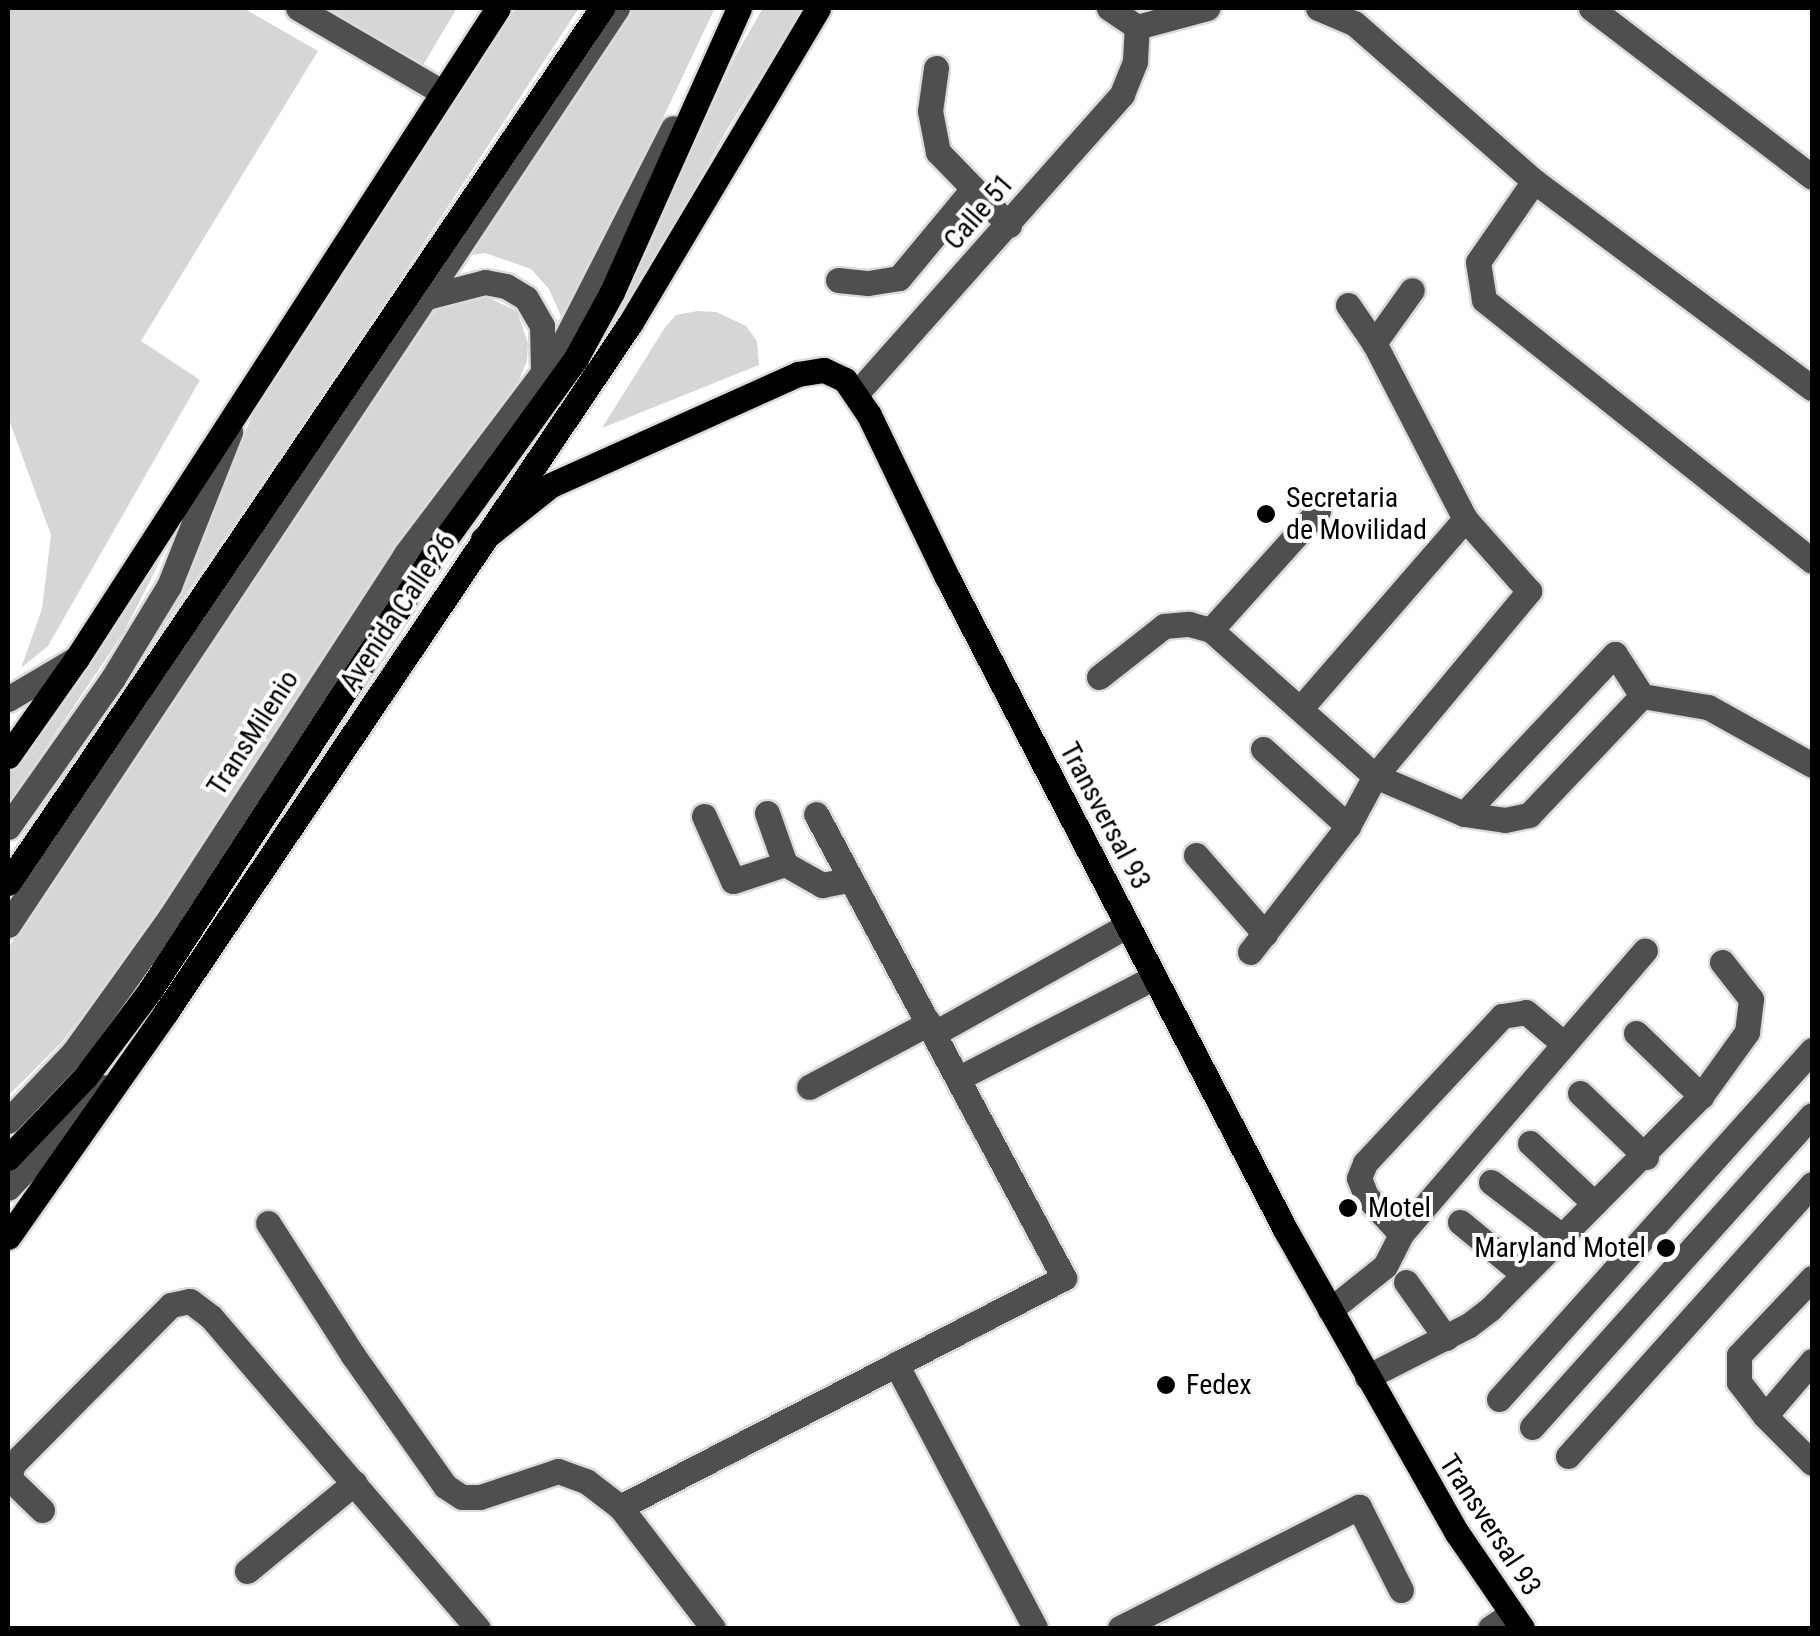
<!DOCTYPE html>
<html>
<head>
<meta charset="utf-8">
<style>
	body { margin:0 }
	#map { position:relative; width:1820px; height:1636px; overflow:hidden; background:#fff; font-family:"Roboto Condensed",sans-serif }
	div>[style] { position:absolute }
	.green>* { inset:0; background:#d6d6d6 }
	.roads { filter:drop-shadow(2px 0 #dbdbdb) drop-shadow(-2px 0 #dbdbdb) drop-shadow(0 2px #dbdbdb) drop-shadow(0 -2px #dbdbdb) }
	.minor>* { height:25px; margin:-12.5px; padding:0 12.5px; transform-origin:12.5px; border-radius:12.5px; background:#4f4f4f }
	.major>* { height:25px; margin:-12.5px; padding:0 12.5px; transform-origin:12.5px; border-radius:12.5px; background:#000 }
	.dots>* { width:28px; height:28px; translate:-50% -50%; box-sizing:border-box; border:5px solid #fff; border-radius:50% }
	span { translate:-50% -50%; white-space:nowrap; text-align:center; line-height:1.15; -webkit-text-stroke:8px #fff; paint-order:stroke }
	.street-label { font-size:28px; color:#000 }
	.poi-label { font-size:28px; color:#000 }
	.left { translate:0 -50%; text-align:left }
	.right { translate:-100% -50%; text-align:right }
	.frame { position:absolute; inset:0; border:10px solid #000; pointer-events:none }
</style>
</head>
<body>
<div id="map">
	<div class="green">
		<div style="clip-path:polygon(8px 8px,243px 8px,318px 51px,141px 341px,200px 380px,48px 646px,21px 668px,42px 609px,51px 535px,8px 417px)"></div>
		<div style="clip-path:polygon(298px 8px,457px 8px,416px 77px)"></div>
		<div style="clip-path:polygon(516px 8px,579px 8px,358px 343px,121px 689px,181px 581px,257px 405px)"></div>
		<div style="clip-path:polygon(631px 8px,715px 8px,565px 325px,549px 289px,531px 269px,485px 253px,459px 257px)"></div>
		<div style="clip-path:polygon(763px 8px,804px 8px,728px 128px,649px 271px,577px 389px,736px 55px)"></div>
		<div style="clip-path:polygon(464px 297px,487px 297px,517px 311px,528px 343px,527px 361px,514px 392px,356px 605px,122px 965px,61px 1043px,8px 1096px,8px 948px,414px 339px,442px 302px)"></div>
		<div style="clip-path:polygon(697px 311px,716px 312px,746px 326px,757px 341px,759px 365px,602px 428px,666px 326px,676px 315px)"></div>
		<div style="clip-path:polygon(162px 557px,124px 632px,8px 804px,8px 772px,76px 683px)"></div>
	</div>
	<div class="roads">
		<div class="minor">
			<div style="left:298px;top:8px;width:167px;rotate:30.3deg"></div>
			<div style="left:1318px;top:8px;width:39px;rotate:23deg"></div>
			<div style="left:1354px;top:23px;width:240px;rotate:41.3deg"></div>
			<div style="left:1534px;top:181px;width:347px;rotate:36.7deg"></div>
			<div style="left:1591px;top:8px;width:278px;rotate:37.4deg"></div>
			<div style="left:1137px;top:27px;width:73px;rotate:-15.2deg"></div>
			<div style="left:936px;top:68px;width:43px;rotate:97.9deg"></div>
			<div style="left:930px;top:111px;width:42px;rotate:79deg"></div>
			<div style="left:938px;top:152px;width:102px;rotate:45.8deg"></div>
			<div style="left:1534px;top:181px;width:98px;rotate:124.7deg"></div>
			<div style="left:1478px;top:262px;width:38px;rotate:81deg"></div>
			<div style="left:1484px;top:300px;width:419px;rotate:38.5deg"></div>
			<div style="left:838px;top:280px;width:30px;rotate:6deg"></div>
			<div style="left:868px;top:283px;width:31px;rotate:-9deg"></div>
			<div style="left:899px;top:278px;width:116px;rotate:-50.3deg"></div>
			<div style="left:427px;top:297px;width:60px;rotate:-14.5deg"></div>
			<div style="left:485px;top:282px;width:21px;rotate:11deg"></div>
			<div style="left:506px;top:286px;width:23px;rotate:31deg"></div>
			<div style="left:526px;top:298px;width:32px;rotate:60deg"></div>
			<div style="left:542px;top:326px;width:45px;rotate:88.7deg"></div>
			<div style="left:1374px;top:343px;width:65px;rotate:-54.4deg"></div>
			<div style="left:856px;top:394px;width:401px;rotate:-48.4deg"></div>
			<div style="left:1122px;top:94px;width:35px;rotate:-68deg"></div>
			<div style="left:1135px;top:61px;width:34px;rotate:-87deg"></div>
			<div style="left:1137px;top:27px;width:34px;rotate:-146deg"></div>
			<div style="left:1318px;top:511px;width:160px;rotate:132deg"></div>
			<div style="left:1211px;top:630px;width:220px;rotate:41.7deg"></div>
			<div style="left:1375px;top:776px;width:241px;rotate:-50.2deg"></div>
			<div style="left:1529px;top:591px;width:96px;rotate:-131.6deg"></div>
			<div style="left:1099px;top:677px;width:83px;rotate:-38.1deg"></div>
			<div style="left:1164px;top:626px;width:25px;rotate:-5deg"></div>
			<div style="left:1189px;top:624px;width:23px;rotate:15deg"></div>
			<div style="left:8px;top:699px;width:80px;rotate:-30.7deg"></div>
			<div style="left:1300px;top:709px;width:252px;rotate:-49deg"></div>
			<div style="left:1465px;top:519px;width:198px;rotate:-117.3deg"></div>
			<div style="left:1374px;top:343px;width:46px;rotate:-124.4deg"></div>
			<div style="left:1263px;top:749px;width:115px;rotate:42.2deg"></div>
			<div style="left:767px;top:813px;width:54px;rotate:70.6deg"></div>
			<div style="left:1464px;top:814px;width:41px;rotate:8.3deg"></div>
			<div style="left:1505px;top:820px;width:25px;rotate:-12deg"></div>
			<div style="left:1529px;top:815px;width:164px;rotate:-46.5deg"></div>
			<div style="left:704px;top:816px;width:71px;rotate:66deg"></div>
			<div style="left:733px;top:881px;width:55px;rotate:-18.1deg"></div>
			<div style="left:785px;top:864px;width:43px;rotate:29.6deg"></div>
			<div style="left:822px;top:885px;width:25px;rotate:-11deg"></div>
			<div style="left:8px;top:827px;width:182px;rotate:-54.8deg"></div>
			<div style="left:113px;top:678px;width:108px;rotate:-58.7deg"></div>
			<div style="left:169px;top:586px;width:166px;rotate:-68.4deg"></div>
			<div style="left:1196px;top:855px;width:105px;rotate:48.9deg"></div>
			<div style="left:8px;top:925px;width:1101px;rotate:-56.41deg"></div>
			<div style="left:1250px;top:952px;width:160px;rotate:-52.1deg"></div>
			<div style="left:1348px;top:826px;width:57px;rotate:-61.6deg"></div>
			<div style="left:1375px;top:776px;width:97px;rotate:23.1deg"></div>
			<div style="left:1464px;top:814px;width:220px;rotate:-46.7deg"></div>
			<div style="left:1615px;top:654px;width:50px;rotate:57.3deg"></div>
			<div style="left:1642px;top:696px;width:67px;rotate:9.5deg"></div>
			<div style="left:1708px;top:707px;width:119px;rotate:29.1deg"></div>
			<div style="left:935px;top:1033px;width:221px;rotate:-29.2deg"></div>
			<div style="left:1636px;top:1033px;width:91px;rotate:44.1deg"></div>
			<div style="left:959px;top:1078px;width:220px;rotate:-27.3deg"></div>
			<div style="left:809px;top:1087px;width:136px;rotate:-28.1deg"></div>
			<div style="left:1580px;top:1093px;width:92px;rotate:44.1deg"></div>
			<div style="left:8px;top:1121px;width:94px;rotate:-46.3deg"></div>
			<div style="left:73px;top:1053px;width:168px;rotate:-54.4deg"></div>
			<div style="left:171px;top:916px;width:430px;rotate:-57deg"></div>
			<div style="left:405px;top:555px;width:257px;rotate:-52.9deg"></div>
			<div style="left:560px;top:350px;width:249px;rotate:-63deg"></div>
			<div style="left:1530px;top:1143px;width:88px;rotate:43.2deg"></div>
			<div style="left:1491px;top:1182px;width:91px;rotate:37.4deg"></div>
			<div style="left:8px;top:1188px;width:139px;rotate:-46.5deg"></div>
			<div style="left:1460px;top:1222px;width:82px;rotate:39.5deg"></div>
			<div style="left:268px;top:1223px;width:156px;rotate:57.3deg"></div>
			<div style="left:352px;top:1354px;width:161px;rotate:54.8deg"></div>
			<div style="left:445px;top:1486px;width:20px;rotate:33deg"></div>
			<div style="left:462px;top:1497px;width:18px"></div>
			<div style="left:480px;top:1497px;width:82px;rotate:-18.4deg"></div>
			<div style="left:558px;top:1471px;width:30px;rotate:20deg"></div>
			<div style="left:586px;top:1481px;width:43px;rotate:37.4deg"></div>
			<div style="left:1401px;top:1234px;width:52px;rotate:-132.6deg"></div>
			<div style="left:1366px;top:1196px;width:19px;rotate:-111deg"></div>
			<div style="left:1359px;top:1178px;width:16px;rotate:-68deg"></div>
			<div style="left:1365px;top:1163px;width:201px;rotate:-47deg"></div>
			<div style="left:1502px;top:1016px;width:24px;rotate:-9deg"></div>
			<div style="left:1526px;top:1012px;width:48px;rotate:40deg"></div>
			<div style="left:1406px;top:1282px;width:69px;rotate:54.5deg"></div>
			<div style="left:1330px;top:1310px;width:70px;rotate:-38.7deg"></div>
			<div style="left:1385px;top:1266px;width:36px;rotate:-63deg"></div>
			<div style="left:1401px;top:1234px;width:374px;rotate:-49.3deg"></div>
			<div style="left:1812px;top:1361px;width:72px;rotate:130.5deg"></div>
			<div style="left:1765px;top:1416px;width:66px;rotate:45deg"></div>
			<div style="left:896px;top:1364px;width:298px;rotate:62.2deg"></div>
			<div style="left:1367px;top:1377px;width:114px;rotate:-27deg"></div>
			<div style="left:1469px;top:1325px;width:26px;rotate:-37deg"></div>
			<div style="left:1490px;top:1309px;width:300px;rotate:-45.3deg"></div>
			<div style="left:1701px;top:1096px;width:79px;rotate:-54.3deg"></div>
			<div style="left:1747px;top:1032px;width:33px;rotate:-83deg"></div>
			<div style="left:1751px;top:999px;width:47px;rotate:-128.1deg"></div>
			<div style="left:1499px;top:1399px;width:469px;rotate:-48.1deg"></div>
			<div style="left:1765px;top:1416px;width:43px;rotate:-127.4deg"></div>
			<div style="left:1739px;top:1382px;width:27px;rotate:-90deg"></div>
			<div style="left:1739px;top:1355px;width:106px;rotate:-46.5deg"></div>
			<div style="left:1532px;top:1427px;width:419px;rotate:-48.1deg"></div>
			<div style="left:1568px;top:1456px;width:365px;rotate:-48.1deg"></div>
			<div style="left:42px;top:1510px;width:46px;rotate:-135.9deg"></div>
			<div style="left:9px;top:1478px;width:15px;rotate:-74deg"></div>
			<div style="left:13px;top:1464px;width:224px;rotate:-45.2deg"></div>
			<div style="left:171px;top:1305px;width:19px;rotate:-12deg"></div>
			<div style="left:190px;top:1301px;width:26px;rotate:37deg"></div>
			<div style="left:211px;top:1317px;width:410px;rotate:49.4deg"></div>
			<div style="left:247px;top:1571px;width:139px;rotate:-39.4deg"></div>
			<div style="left:713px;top:1628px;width:153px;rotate:-127.5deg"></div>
			<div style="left:620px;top:1507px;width:500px;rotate:-27.3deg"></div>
			<div style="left:1064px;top:1278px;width:526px;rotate:-118.12deg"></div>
			<div style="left:1120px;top:1628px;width:268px;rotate:-26.9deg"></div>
			<div style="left:1359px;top:1507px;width:93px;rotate:63.2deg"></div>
			<div style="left:1490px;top:1628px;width:25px;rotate:-34deg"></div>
		</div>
		<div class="major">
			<div style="left:483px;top:539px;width:87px;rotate:-38.5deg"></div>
			<div style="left:551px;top:485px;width:271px;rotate:-24.2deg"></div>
			<div style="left:798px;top:374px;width:26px;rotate:-9deg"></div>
			<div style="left:824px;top:370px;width:23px;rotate:25deg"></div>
			<div style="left:845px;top:380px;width:42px;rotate:55.6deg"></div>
			<div style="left:869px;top:415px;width:180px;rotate:64.3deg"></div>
			<div style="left:947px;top:577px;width:737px;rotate:62.6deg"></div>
			<div style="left:1286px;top:1231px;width:347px;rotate:60.5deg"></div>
			<div style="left:1457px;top:1533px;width:115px;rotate:55.6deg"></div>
			<div style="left:8px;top:756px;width:120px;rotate:-54.9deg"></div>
			<div style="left:77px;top:658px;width:774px;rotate:-57.07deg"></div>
			<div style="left:8px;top:883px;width:1058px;rotate:-55.83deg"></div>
			<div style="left:8px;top:1158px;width:113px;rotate:-46.4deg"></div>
			<div style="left:86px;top:1076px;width:109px;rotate:-53.2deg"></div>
			<div style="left:151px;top:989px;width:512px;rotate:-56.96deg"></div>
			<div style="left:430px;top:560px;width:249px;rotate:-54.1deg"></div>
			<div style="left:576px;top:358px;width:75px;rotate:-61.4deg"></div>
			<div style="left:612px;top:292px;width:311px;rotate:-65.9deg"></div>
			<div style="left:8px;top:1237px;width:275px;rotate:-54.9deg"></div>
			<div style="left:166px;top:1012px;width:832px;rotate:-56.02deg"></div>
			<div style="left:631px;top:322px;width:365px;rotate:-59.2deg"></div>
		</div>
	</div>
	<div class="dots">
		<div style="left:1266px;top:514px;background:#000"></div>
		<div style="left:1348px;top:1208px;background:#000"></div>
		<div style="left:1666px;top:1248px;background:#000"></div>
		<div style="left:1166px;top:1385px;background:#000"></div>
	</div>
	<div class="street-label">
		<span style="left:979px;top:212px;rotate:-49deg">Calle 51</span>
		<span style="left:398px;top:612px;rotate:-56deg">Avenida Calle 26</span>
		<span style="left:253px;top:733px;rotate:-57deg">TransMilenio</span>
		<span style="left:1105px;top:816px;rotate:62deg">Transversal 93</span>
		<span style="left:1490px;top:1525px;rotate:57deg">Transversal 93</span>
	</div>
	<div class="poi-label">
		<span class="left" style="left:1286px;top:514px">Secretaria<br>de Movilidad</span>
		<span class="left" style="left:1368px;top:1208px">Motel</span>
		<span class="right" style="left:1646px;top:1248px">Maryland Motel</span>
		<span class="left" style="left:1186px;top:1385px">Fedex</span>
	</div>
	<div class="frame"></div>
</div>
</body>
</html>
